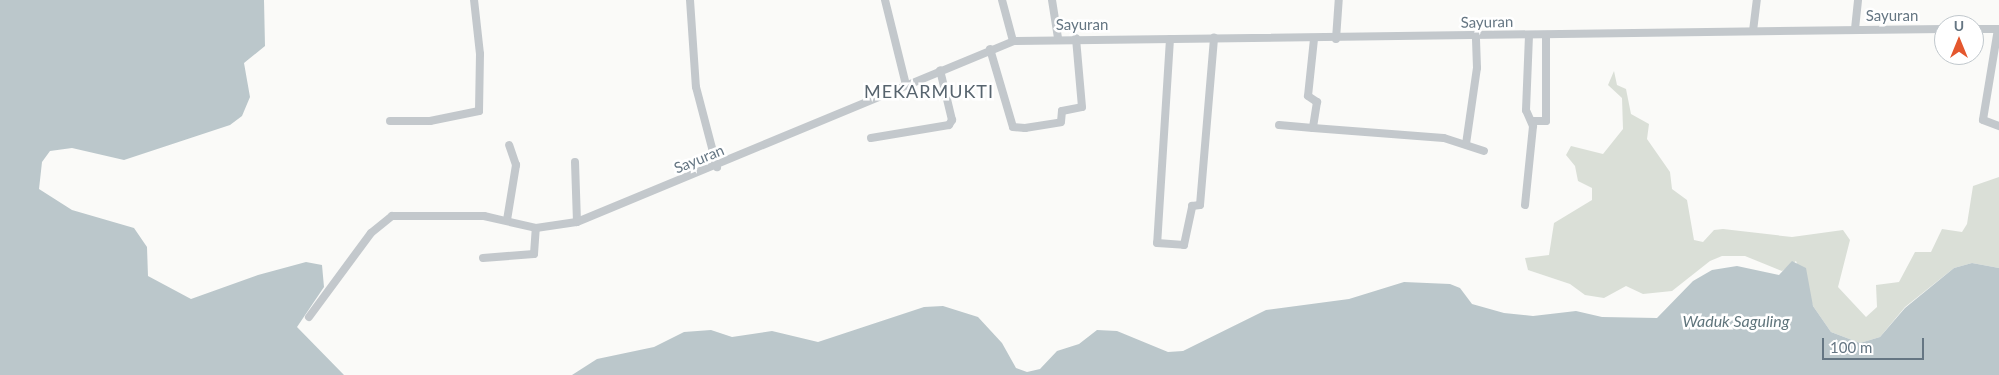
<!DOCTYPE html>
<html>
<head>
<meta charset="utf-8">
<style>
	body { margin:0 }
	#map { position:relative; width:1999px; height:375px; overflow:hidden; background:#fafaf8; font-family:Lato,sans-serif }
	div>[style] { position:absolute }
	.green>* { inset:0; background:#dadfd7 }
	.water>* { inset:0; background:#bbc7cb }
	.minor>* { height:8px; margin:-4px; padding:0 4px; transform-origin:4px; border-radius:4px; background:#c3c8cc }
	span { translate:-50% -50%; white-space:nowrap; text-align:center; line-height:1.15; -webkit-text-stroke:5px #fff; paint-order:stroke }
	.street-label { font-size:15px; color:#657683 }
	.water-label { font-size:16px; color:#60757c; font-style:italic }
	.quarter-label { font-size:18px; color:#57646e; letter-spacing:1px }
	.north { position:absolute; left:1934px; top:15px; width:50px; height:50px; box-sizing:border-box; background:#fff; border:1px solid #c1c8cd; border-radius:50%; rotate:0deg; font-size:14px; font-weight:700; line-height:20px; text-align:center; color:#657683 }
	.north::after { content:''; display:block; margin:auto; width:18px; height:22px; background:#e4572e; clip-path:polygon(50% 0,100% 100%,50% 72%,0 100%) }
	.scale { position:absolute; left:1822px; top:338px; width:102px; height:22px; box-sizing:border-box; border:2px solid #657683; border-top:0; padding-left:6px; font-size:15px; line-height:18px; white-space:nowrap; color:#657683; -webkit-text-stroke:4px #fff; paint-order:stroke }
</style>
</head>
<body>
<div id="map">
	<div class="green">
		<div style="clip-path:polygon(1614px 71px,1617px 85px,1626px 89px,1631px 114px,1649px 124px,1647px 139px,1670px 172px,1672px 189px,1687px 200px,1694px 240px,1703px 242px,1714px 230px,1723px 229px,1792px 237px,1843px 230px,1850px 240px,1838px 287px,1866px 317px,1877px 307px,1876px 285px,1899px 282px,1915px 252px,1931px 252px,1942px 229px,1962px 232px,1967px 224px,1973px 186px,1999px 177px,1999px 268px,1972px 263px,1954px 268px,1905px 307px,1880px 337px,1860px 343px,1831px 332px,1813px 306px,1796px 261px,1782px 271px,1745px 256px,1722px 256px,1710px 261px,1672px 291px,1643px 294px,1626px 286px,1604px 298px,1585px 295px,1570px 284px,1528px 270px,1525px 258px,1549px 255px,1554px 223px,1592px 200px,1592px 188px,1578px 181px,1575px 166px,1566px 155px,1571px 146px,1603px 154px,1623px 129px,1622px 98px,1608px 85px)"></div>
	</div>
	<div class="water">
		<div style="clip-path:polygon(0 0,264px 0,265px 46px,244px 63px,250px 97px,242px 116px,230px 125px,124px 160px,72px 148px,50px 151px,42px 162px,39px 189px,72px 210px,134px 228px,147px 247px,148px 276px,191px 299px,258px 275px,306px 262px,322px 265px,324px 287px,297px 327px,344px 375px,0 375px)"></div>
		<div style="clip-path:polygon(1792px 261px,1806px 268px,1813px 306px,1831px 332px,1860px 343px,1880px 337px,1905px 308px,1954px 268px,1972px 263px,1999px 268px,1999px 375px,572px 375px,597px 359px,654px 347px,684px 332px,711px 330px,732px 337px,772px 331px,818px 342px,924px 307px,943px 306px,978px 317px,1002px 343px,1016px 368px,1027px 372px,1040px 369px,1057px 351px,1079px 344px,1097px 330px,1117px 331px,1168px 352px,1183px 351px,1266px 310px,1349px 299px,1404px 282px,1450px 284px,1460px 288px,1472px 304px,1504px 313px,1533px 316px,1576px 311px,1602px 317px,1657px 318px,1693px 281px,1712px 270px,1737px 266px,1779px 275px)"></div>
	</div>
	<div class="minor">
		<div style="left:690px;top:0;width:87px;rotate:86.1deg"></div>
		<div style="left:696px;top:87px;width:83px;rotate:75.3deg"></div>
		<div style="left:885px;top:0;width:88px;rotate:76.1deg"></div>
		<div style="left:1002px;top:0;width:42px;rotate:75deg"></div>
		<div style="left:1052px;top:0;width:38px;rotate:81deg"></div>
		<div style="left:1855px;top:29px;width:29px;rotate:-84deg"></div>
		<div style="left:1974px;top:29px;width:25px"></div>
		<div style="left:1998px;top:29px;width:92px;rotate:99.4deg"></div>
		<div style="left:1983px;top:120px;width:17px;rotate:21deg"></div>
		<div style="left:1753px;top:31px;width:31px;rotate:-83deg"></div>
		<div style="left:1170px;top:39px;width:204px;rotate:93.6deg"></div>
		<div style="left:1157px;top:243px;width:27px;rotate:4deg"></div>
		<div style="left:1184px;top:245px;width:40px;rotate:-78deg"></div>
		<div style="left:1192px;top:206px;width:8px;rotate:-7deg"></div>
		<div style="left:1200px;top:205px;width:168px;rotate:-85.2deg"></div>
		<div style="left:1314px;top:39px;width:57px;rotate:96deg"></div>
		<div style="left:1308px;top:96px;width:11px;rotate:34deg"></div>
		<div style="left:1317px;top:102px;width:26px;rotate:99deg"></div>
		<div style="left:1313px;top:128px;width:131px;rotate:4.4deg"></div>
		<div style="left:1444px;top:138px;width:42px;rotate:18deg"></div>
		<div style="left:1336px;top:39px;width:39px;rotate:-86deg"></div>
		<div style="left:990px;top:49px;width:81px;rotate:73.6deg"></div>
		<div style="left:1013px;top:127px;width:12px;rotate:5deg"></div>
		<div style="left:1025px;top:128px;width:36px;rotate:-9deg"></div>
		<div style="left:1061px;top:122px;width:11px;rotate:-85deg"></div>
		<div style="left:1062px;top:111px;width:20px;rotate:-11deg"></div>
		<div style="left:1082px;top:107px;width:69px;rotate:-95deg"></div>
		<div style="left:390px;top:121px;width:40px"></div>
		<div style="left:430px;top:121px;width:50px;rotate:-11.5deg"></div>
		<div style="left:479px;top:111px;width:57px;rotate:-89deg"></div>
		<div style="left:480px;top:54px;width:54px;rotate:-96.3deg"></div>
		<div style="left:1532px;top:121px;width:14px"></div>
		<div style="left:1546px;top:121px;width:86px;rotate:-90deg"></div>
		<div style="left:1279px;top:125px;width:34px;rotate:5deg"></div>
		<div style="left:871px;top:138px;width:79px;rotate:-9.5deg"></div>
		<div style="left:949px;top:125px;width:6px;rotate:-59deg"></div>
		<div style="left:952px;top:120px;width:51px;rotate:-103.5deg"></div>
		<div style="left:1466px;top:144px;width:77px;rotate:-81.8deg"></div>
		<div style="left:1477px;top:68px;width:32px;rotate:-92deg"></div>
		<div style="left:575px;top:162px;width:60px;rotate:88.1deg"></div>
		<div style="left:1525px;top:205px;width:79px;rotate:-84.2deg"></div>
		<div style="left:1533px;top:126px;width:17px;rotate:-114deg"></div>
		<div style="left:1526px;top:110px;width:75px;rotate:-87.7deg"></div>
		<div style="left:507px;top:220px;width:56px;rotate:-80.7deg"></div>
		<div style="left:516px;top:165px;width:21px;rotate:-109deg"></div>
		<div style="left:483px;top:258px;width:51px;rotate:-4.5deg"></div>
		<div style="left:534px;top:254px;width:26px;rotate:-86deg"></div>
		<div style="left:309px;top:317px;width:104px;rotate:-53.6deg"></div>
		<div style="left:371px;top:233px;width:27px;rotate:-39deg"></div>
		<div style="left:392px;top:216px;width:92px"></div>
		<div style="left:484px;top:216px;width:53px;rotate:13deg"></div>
		<div style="left:536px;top:228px;width:41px;rotate:-8.3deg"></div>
		<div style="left:577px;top:222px;width:472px;rotate:-22.5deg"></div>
		<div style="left:1013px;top:41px;width:931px;rotate:-0.74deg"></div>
	</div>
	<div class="street-label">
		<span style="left:1892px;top:16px">Sayuran</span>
		<span style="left:1487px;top:22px;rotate:-1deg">Sayuran</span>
		<span style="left:1082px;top:25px">Sayuran</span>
		<span style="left:699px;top:159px;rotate:-22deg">Sayuran</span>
	</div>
	<div class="water-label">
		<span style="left:1736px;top:321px">Waduk Saguling</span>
	</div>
	<div class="quarter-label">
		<span style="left:929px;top:91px">MEKARMUKTI</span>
	</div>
	<div class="north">U</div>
	<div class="scale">100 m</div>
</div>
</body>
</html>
